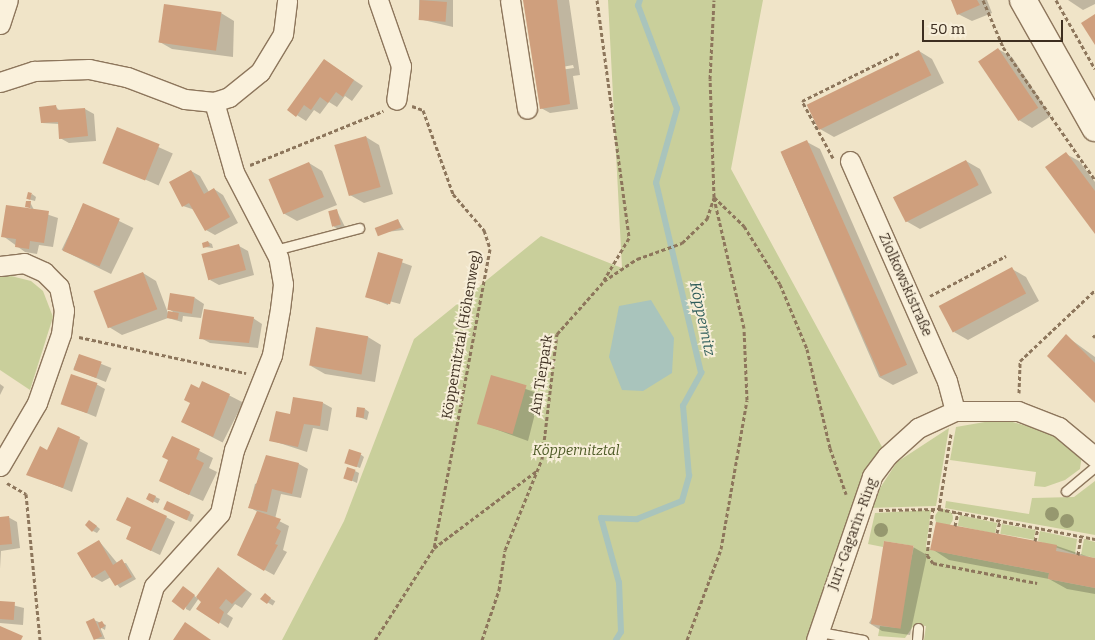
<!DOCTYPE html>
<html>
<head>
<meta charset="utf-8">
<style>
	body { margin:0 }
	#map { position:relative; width:1095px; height:640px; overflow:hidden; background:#f0e4c8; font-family:Bitter,serif }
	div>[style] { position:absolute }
	.green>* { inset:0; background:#c9cf9b; transform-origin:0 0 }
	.round { border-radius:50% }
	.water>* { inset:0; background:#a9c4bc }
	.shadow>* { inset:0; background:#0003; transform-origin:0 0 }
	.stream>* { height:5.5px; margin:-2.75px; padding:0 2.75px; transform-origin:2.75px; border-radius:2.75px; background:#a9c4bc }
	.building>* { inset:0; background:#cf9f7d; transform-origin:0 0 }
	.path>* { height:3px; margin-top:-1.5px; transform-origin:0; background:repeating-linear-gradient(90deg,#8d765c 0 4px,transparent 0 6.5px) }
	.roads { filter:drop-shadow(1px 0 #8d765c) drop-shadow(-1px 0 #8d765c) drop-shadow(0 1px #8d765c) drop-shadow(0 -1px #8d765c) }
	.lane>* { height:9px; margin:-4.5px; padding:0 4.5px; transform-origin:4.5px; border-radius:4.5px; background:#faf1dc }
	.street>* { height:19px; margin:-9.5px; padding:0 9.5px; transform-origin:9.5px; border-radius:9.5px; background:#faf1dc }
	.secondary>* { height:26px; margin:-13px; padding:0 13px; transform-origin:13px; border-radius:13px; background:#faf1dc }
	.trees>* { width:14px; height:14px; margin:-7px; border-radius:50%; background:#96986f }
	span { translate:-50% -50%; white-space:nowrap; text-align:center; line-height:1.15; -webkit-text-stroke:4px #f7eed8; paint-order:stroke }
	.street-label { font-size:14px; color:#3d2e20 }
	.park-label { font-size:14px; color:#4d5a26; font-style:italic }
	.water-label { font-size:15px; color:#2f5d5a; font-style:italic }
	.scale { position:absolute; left:922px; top:20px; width:141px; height:22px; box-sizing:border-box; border:2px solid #3d2e20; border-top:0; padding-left:6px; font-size:15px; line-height:18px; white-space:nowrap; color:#3d2e20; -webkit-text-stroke:4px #f7eed8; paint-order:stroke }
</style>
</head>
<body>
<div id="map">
	<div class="green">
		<div style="clip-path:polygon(608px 0,763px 0,731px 169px,887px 456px,810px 640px,282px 640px,344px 521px,414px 339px,541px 236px,622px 268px)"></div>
		<div style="clip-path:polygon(7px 275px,31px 281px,43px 291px,53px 317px,30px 390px,0 370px,0 277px)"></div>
		<div style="clip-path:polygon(1002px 419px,1059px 435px,1082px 454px,1080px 469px,1065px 480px,1045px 487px,1034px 486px,1036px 472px,950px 460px,956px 427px)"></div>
		<div style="clip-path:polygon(949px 428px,936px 506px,867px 508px,897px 462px)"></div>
		<div style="clip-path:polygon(1095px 481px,1095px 535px,945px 508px,946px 501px,1029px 514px,1032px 498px,1074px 497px)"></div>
		<div class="round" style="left:935px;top:509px;width:18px;height:18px"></div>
		<div style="clip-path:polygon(931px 510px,926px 547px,931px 550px,1049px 573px,1048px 579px,1095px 588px,1095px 640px,924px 640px,926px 626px,914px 625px,905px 638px,878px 636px,880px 626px,897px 628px,914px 546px,884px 541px,883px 547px,868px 544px,875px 513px)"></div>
		<div style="left:960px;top:515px;width:38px;height:11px;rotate:12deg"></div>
		<div style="left:1002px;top:524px;width:34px;height:10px;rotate:10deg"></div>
		<div style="clip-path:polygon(1040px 531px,1077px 539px,1075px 554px,1038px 541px)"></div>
		<div style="clip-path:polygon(1084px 539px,1095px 542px,1095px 558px,1081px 555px)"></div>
	</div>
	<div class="water">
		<div style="clip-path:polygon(651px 300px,674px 338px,672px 373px,643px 391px,622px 390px,609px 357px,619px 306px)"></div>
	</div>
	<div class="shadow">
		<div style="clip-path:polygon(419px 0,453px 0,453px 27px,419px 19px)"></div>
		<div style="clip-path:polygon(evenodd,524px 0,569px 0,580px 75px,573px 76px,578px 109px,550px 113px,541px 108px,524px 0,573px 65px,574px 68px,546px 72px,546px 70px,573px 65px)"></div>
		<div style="clip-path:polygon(953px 0,987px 0,992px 13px,972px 21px,958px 14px)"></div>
		<div style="clip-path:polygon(1068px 0,1095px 0,1095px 4px,1083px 10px)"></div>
		<div style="clip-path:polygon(221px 13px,234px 21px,233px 57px,172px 49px,158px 41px)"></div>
		<div style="clip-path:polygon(998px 49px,1012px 57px,1051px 116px,1032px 128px,1019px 120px)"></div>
		<div style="clip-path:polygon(919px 51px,932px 59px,944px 83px,834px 137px,820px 129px)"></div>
		<div style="clip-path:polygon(333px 66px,363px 86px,352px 101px,345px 96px,337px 107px,329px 102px,320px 114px,314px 110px,306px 121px,289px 110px)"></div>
		<div style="clip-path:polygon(56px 107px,60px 111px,85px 109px,94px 114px,96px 141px,69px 143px,60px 138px,59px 124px,42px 123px)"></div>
		<div style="left:118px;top:129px;width:60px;height:35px;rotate:24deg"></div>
		<div style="clip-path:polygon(366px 137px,379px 145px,393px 194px,364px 203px,350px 195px)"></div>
		<div style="clip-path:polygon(807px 142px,820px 149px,918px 373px,893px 385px,879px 377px,782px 154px)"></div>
		<div style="clip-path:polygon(1066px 154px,1079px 161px,1095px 182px,1095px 232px)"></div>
		<div style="clip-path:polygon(966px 161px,980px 169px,992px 193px,920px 229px,906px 221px)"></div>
		<div style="clip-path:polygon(309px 163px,322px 171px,337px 205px,297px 221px,283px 213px)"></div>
		<div style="clip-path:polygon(191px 171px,200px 176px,209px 192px,214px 189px,223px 195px,238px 223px,215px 235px,206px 230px,195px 210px,183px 206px)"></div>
		<div style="clip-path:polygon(32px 194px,36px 197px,35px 201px,28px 199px)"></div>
		<div style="clip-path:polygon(30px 202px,34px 210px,58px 218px,53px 247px,39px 245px,37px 254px,25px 252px,3px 236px,33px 210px,27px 206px)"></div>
		<div style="left:84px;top:204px;width:55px;height:51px;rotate:26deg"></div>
		<div style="clip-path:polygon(337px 211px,345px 227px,339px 229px,334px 227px)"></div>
		<div style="clip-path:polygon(398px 220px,404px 230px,377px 233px)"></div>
		<div style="clip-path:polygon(208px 242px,212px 244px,213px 248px,204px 247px)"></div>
		<div style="clip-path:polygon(239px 246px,248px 251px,254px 275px,219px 285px,210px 280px)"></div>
		<div style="clip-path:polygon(379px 254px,412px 266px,400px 304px,389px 301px,388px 305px,366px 296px)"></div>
		<div style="clip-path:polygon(1012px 269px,1026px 277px,1039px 301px,968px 340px,954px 332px)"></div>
		<div style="clip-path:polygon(143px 273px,156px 281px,168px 313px,176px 314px,169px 309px,195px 298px,204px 304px,201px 318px,183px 316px,182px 322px,168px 318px,122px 335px,109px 327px)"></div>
		<div style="clip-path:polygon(253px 318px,262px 324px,258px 348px,210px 343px,201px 338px)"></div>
		<div style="clip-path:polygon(1066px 336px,1095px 357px,1095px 402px)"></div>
		<div style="clip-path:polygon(368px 337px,381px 345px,375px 382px,325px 374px,311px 366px)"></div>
		<div style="left:79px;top:355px;width:35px;height:15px;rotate:22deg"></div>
		<div style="clip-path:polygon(492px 377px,540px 394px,528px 441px,479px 423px)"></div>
		<div style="left:203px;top:382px;width:45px;height:45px;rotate:27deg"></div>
		<div style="clip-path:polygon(0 384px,4px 387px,0 395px)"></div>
		<div style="clip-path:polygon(96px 384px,105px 389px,96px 417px,62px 403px)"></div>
		<div style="clip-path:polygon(323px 403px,332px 408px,328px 431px,313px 428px,307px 452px,270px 440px,291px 416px)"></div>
		<div style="clip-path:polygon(365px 409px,369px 412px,367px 420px,356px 416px)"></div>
		<div style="clip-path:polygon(172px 437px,213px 458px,209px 468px,217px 472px,203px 501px,174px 488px)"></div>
		<div style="clip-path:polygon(79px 438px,88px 443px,72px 492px,28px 474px,48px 451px)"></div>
		<div style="clip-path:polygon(360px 454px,364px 457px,360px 468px,350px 464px)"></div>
		<div style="clip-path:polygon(299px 464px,308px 469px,301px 498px,281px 494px,275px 519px,289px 526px,283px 550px,287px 552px,274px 575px,238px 555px,258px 512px,249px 507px,255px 484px)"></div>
		<div style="clip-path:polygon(355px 471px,359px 473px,357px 483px,346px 478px)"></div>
		<div style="left:149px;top:494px;width:12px;height:5px;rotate:24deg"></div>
		<div style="clip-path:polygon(169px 511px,190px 513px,194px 515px,191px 522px)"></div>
		<div style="clip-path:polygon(8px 517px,17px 522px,20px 548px,1px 551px,0 569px,0 518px)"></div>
		<div style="clip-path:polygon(166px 517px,175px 522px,160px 555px,137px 544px)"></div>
		<div style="clip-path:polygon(94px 524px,100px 529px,97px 533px,93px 531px)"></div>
		<div style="clip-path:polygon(99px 541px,118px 564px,126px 563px,136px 579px,120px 588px,111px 577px,102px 582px,93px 577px)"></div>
		<div style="clip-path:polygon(1057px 546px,1095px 559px,1095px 594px,1067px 589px,1049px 579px,949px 560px,932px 549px)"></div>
		<div style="clip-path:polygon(913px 547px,927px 555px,910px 635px,882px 631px,869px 623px)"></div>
		<div style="clip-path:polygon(218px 568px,252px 594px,242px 608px,235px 604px,227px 614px,233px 618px,228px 628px,198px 608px,203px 601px,199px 598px,190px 611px,186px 609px,187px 590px,197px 598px)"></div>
		<div style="left:265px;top:595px;width:12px;height:5px;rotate:31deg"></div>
		<div style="clip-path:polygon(0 602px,24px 608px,23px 625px,0 623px)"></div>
		<div style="clip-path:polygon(94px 620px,106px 625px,105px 630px,100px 627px,105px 639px,95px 639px,88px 622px)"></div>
	</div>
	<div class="stream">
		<div style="left:616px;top:640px;width:9px;rotate:-58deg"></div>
		<div style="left:621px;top:632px;width:49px;rotate:-92.3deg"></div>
		<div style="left:619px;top:583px;width:67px;rotate:-105.5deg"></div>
		<div style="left:601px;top:518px;width:36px;rotate:2deg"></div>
		<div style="left:637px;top:519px;width:48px;rotate:-21.8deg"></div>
		<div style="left:682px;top:501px;width:26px;rotate:-74deg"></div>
		<div style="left:689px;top:476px;width:70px;rotate:-94.9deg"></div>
		<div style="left:683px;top:406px;width:38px;rotate:-61deg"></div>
		<div style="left:701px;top:373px;width:195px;rotate:-103.3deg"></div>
		<div style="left:656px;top:183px;width:77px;rotate:-74.2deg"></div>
		<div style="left:677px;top:109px;width:110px;rotate:-110.7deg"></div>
		<div style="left:638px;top:6px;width:6px;rotate:-72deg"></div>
	</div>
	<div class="building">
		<div style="left:420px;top:0;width:27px;height:20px;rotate:4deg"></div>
		<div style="clip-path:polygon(523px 0,557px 0,570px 104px,540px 109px)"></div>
		<div style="clip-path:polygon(951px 0,977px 0,980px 5px,957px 15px)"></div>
		<div style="left:164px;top:4px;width:58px;height:39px;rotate:8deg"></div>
		<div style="clip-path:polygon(1095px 14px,1095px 45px,1081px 23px)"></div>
		<div style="left:998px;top:48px;width:72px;height:24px;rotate:56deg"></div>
		<div style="left:919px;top:50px;width:28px;height:125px;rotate:64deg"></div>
		<div style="clip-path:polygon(324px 59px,354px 80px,343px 97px,336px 92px,328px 103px,320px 97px,311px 110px,304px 105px,296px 117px,287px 110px)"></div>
		<div style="clip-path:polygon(56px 105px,57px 110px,85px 108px,88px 136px,59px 139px,58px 122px,41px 123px,39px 107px)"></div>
		<div style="left:117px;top:127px;width:46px;height:39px;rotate:22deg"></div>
		<div style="left:366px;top:136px;width:53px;height:33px;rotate:74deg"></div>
		<div style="left:807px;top:140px;width:246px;height:29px;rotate:66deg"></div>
		<div style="clip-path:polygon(1066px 152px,1095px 191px,1095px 234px,1045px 167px)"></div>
		<div style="left:966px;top:160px;width:28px;height:82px;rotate:63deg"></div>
		<div style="left:309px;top:162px;width:38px;height:44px;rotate:67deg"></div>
		<div style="clip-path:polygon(191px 170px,204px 194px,214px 188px,230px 217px,205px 231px,189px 203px,182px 207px,169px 182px)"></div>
		<div style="left:28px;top:192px;width:4px;height:7px;rotate:14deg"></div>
		<div style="clip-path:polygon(26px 201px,31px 201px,30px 208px,25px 207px)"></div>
		<div style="left:83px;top:203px;width:40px;height:52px;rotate:23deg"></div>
		<div style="clip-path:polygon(6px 205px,49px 211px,44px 243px,30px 241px,29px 249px,15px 247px,16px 239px,1px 237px)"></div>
		<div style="left:337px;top:209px;width:16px;height:9px;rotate:76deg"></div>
		<div style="left:398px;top:219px;width:9px;height:25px;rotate:69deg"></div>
		<div style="clip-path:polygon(208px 241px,210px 246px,203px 248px,202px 243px)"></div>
		<div style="left:239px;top:244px;width:27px;height:39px;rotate:75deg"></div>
		<div style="left:378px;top:252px;width:26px;height:47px;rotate:16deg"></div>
		<div style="left:1012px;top:267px;width:30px;height:83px;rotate:62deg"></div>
		<div style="left:143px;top:272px;width:40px;height:53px;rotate:69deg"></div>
		<div style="left:170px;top:293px;width:25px;height:17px;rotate:9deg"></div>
		<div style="clip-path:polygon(204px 309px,254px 317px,249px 343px,199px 339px)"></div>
		<div style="left:168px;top:311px;width:11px;height:7px;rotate:10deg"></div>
		<div style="left:316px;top:327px;width:53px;height:39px;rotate:10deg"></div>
		<div style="clip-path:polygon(1066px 334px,1095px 363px,1095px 403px,1047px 356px)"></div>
		<div style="left:79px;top:354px;width:24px;height:17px;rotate:19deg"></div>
		<div style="left:71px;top:374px;width:28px;height:32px;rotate:19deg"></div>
		<div style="left:491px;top:375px;width:37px;height:51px;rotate:16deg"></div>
		<div style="clip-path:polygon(202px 381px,230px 394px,213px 437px,181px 422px,190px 403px,184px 400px,191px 384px,199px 388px)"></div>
		<div style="clip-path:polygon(293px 397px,323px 402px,320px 426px,304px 424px,298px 447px,269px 441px,276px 411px,290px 414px)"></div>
		<div style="left:357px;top:407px;width:8px;height:10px;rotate:7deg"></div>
		<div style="clip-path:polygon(58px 427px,80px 437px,63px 488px,26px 475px,40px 446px,47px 450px)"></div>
		<div style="clip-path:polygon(172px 436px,200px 449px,196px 459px,204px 463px,189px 495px,159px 481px,168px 460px,162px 457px)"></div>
		<div style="left:349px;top:449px;width:13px;height:15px;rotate:18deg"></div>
		<div style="clip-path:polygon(266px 455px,299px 463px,292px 494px,272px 489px,267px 512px,248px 508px)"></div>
		<div style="left:347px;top:467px;width:9px;height:12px;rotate:18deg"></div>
		<div style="clip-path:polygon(149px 493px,156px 496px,153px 503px,146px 499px)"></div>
		<div style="clip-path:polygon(127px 497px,167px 516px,151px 551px,126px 539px,131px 527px,116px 520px)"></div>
		<div style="left:167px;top:501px;width:26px;height:9px;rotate:25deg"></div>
		<div style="clip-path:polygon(257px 511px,281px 519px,276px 528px,281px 531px,275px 544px,278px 545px,264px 571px,237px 555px)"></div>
		<div style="clip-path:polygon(9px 516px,12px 544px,0 545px,0 517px)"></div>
		<div style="clip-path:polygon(89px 520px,97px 526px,92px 532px,85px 525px)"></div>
		<div style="clip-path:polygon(936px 522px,1057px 545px,1056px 551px,1095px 558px,1095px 588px,1048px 579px,1049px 573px,930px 550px)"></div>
		<div style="clip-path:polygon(99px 540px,113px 565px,122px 559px,132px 577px,115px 586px,105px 570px,92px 578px,77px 553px)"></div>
		<div style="left:884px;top:541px;width:30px;height:84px;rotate:9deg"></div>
		<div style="clip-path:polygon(218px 567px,246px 590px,232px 604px,226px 599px,219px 608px,224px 612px,219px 624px,196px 609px,201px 602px,196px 597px)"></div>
		<div style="left:183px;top:586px;width:15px;height:19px;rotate:37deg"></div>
		<div style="clip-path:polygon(265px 593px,271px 598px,267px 604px,260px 599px)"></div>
		<div style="left:0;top:601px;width:15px;height:18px;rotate:4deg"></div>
		<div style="left:94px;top:618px;width:20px;height:9px;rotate:66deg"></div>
		<div style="clip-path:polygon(102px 621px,105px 626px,100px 629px,98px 623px)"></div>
		<div style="clip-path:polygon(185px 622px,211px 640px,173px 640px)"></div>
		<div style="clip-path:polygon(0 626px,23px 636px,21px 640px,0 640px)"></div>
	</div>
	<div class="path">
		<div style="left:597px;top:0;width:240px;rotate:82.3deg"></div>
		<div style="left:629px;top:238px;width:49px;rotate:120.8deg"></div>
		<div style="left:983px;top:0;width:51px;rotate:66.9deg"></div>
		<div style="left:1003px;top:47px;width:162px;rotate:55.3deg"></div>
		<div style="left:1056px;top:0;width:79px;rotate:60.5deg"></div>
		<div style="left:412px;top:106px;width:12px;rotate:20deg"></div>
		<div style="left:423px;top:110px;width:89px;rotate:70.3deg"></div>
		<div style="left:453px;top:194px;width:48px;rotate:49.3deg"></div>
		<div style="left:484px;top:230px;width:20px;rotate:72deg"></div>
		<div style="left:490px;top:249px;width:304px;rotate:100.6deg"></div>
		<div style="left:833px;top:158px;width:65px;rotate:-118.5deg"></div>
		<div style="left:802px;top:101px;width:108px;rotate:-26.3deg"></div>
		<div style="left:250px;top:165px;width:144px;rotate:-22.1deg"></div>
		<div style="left:714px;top:197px;width:42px;rotate:44deg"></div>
		<div style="left:744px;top:226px;width:68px;rotate:58.2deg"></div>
		<div style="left:780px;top:284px;width:70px;rotate:67.4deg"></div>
		<div style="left:807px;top:349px;width:102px;rotate:76.9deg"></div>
		<div style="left:830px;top:448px;width:49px;rotate:70.8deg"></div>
		<div style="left:930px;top:296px;width:86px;rotate:-27.8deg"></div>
		<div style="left:1093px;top:335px;width:3px;rotate:45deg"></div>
		<div style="left:79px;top:337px;width:171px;rotate:12.2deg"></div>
		<div style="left:1019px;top:393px;width:32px;rotate:-88deg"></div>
		<div style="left:1020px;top:361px;width:103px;rotate:-43.4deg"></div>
		<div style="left:951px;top:434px;width:76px;rotate:99.1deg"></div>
		<div style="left:939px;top:509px;width:159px;rotate:10.9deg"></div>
		<div style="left:7px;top:483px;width:22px;rotate:30deg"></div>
		<div style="left:26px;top:494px;width:147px;rotate:84.5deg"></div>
		<div style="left:933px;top:508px;width:47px;rotate:97.3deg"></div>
		<div style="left:927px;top:555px;width:10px;rotate:53deg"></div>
		<div style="left:933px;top:563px;width:106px;rotate:10.9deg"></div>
		<div style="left:879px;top:510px;width:60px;rotate:-1deg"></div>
		<div style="left:955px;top:526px;width:14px;rotate:-78deg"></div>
		<div style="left:997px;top:533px;width:12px;rotate:-76deg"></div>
		<div style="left:1035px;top:541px;width:13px;rotate:-77deg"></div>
		<div style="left:1078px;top:555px;width:18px;rotate:-81deg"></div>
		<div style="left:375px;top:640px;width:109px;rotate:-57.3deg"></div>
		<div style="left:434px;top:548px;width:130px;rotate:-36.9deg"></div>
		<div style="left:482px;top:640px;width:53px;rotate:-71.2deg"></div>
		<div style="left:499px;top:590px;width:40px;rotate:-81.5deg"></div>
		<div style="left:505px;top:550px;width:98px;rotate:-67.9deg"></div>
		<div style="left:542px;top:459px;width:126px;rotate:-83.2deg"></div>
		<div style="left:557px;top:334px;width:71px;rotate:-48.4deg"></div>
		<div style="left:604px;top:281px;width:40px;rotate:-34deg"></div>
		<div style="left:637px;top:259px;width:48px;rotate:-19.6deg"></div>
		<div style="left:682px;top:243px;width:35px;rotate:-44deg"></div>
		<div style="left:707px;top:219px;width:23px;rotate:-72deg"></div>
		<div style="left:714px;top:197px;width:118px;rotate:-91.9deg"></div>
		<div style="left:710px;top:79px;width:79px;rotate:-87.1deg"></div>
		<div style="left:687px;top:640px;width:97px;rotate:-69.5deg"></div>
		<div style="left:721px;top:549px;width:151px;rotate:-80.1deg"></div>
		<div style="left:747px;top:400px;width:72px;rotate:-92.4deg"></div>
		<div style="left:744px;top:328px;width:133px;rotate:-103deg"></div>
	</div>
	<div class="roads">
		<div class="lane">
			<div style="left:275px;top:250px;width:87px;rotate:-14.7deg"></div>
			<div style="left:1066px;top:491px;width:38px;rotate:-40deg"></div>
			<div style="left:820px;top:632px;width:44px;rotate:10.5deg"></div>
			<div style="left:917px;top:640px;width:12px;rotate:-85deg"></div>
		</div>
		<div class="street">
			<div style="left:378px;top:0;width:70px;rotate:70.8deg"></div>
			<div style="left:401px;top:66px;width:34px;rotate:98deg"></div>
			<div style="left:510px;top:0;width:110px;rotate:81.1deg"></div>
			<div style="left:0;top:24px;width:25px;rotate:-72deg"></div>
			<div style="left:0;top:82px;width:36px;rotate:-18deg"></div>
			<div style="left:34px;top:71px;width:55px;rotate:-2.1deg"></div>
			<div style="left:89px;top:69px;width:39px;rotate:12deg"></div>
			<div style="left:127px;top:77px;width:62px;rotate:20.8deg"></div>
			<div style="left:185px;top:99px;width:29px;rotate:6deg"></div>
			<div style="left:214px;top:102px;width:16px;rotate:-18deg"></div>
			<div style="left:229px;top:97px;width:40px;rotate:-39deg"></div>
			<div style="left:260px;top:72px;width:44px;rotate:-58.8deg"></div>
			<div style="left:283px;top:34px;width:34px;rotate:-83deg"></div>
			<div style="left:850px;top:161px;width:240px;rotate:66.2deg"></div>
			<div style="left:947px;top:381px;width:31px;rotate:75deg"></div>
			<div style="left:0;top:266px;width:24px;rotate:-7deg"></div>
			<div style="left:24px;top:263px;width:22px;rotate:24deg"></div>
			<div style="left:44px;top:272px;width:21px;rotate:45deg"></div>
			<div style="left:59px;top:287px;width:24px;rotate:78deg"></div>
			<div style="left:64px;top:310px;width:24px;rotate:97deg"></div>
			<div style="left:61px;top:334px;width:73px;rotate:109.2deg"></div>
			<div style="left:37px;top:403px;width:73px;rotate:120.4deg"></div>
			<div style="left:138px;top:640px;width:56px;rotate:-73.5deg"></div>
			<div style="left:154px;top:586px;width:98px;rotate:-47.9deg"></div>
			<div style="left:220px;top:513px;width:65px;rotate:-77.5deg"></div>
			<div style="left:234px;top:450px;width:102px;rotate:-68.2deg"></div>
			<div style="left:272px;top:355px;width:47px;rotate:-80.1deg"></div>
			<div style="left:280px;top:309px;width:25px;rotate:-83deg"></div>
			<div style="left:283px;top:284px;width:27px;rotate:-100deg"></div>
			<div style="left:278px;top:257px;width:96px;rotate:-117.4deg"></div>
			<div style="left:234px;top:172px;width:73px;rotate:-105.9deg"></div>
			<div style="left:816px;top:640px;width:173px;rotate:-71.1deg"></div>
			<div style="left:872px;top:476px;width:25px;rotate:-53deg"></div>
			<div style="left:887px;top:456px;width:42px;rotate:-42.1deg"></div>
			<div style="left:918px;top:428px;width:41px;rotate:-24.7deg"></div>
			<div style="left:955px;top:411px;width:63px"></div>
			<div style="left:1018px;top:411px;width:44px;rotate:21.3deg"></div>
			<div style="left:1059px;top:427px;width:47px;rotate:39.8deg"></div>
		</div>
		<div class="secondary">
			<div style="left:1023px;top:0;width:147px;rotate:60.6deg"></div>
		</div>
	</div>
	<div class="trees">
		<div style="left:1052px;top:514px"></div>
		<div style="left:1067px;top:521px"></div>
		<div style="left:881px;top:530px"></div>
	</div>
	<div class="street-label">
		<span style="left:905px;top:285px;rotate:66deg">Ziolkowskistraße</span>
		<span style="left:462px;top:335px;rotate:-80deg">Köppernitztal (Höhenweg)</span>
		<span style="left:542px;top:375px;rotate:-81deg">Am Tierpark</span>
		<span style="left:853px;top:534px;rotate:-70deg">Juri-Gagarin-Ring</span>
	</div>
	<div class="park-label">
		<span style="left:576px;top:451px">Köppernitztal</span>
	</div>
	<div class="water-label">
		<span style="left:702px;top:319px;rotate:78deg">Köppernitz</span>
	</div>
	<div class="scale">50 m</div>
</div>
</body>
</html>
